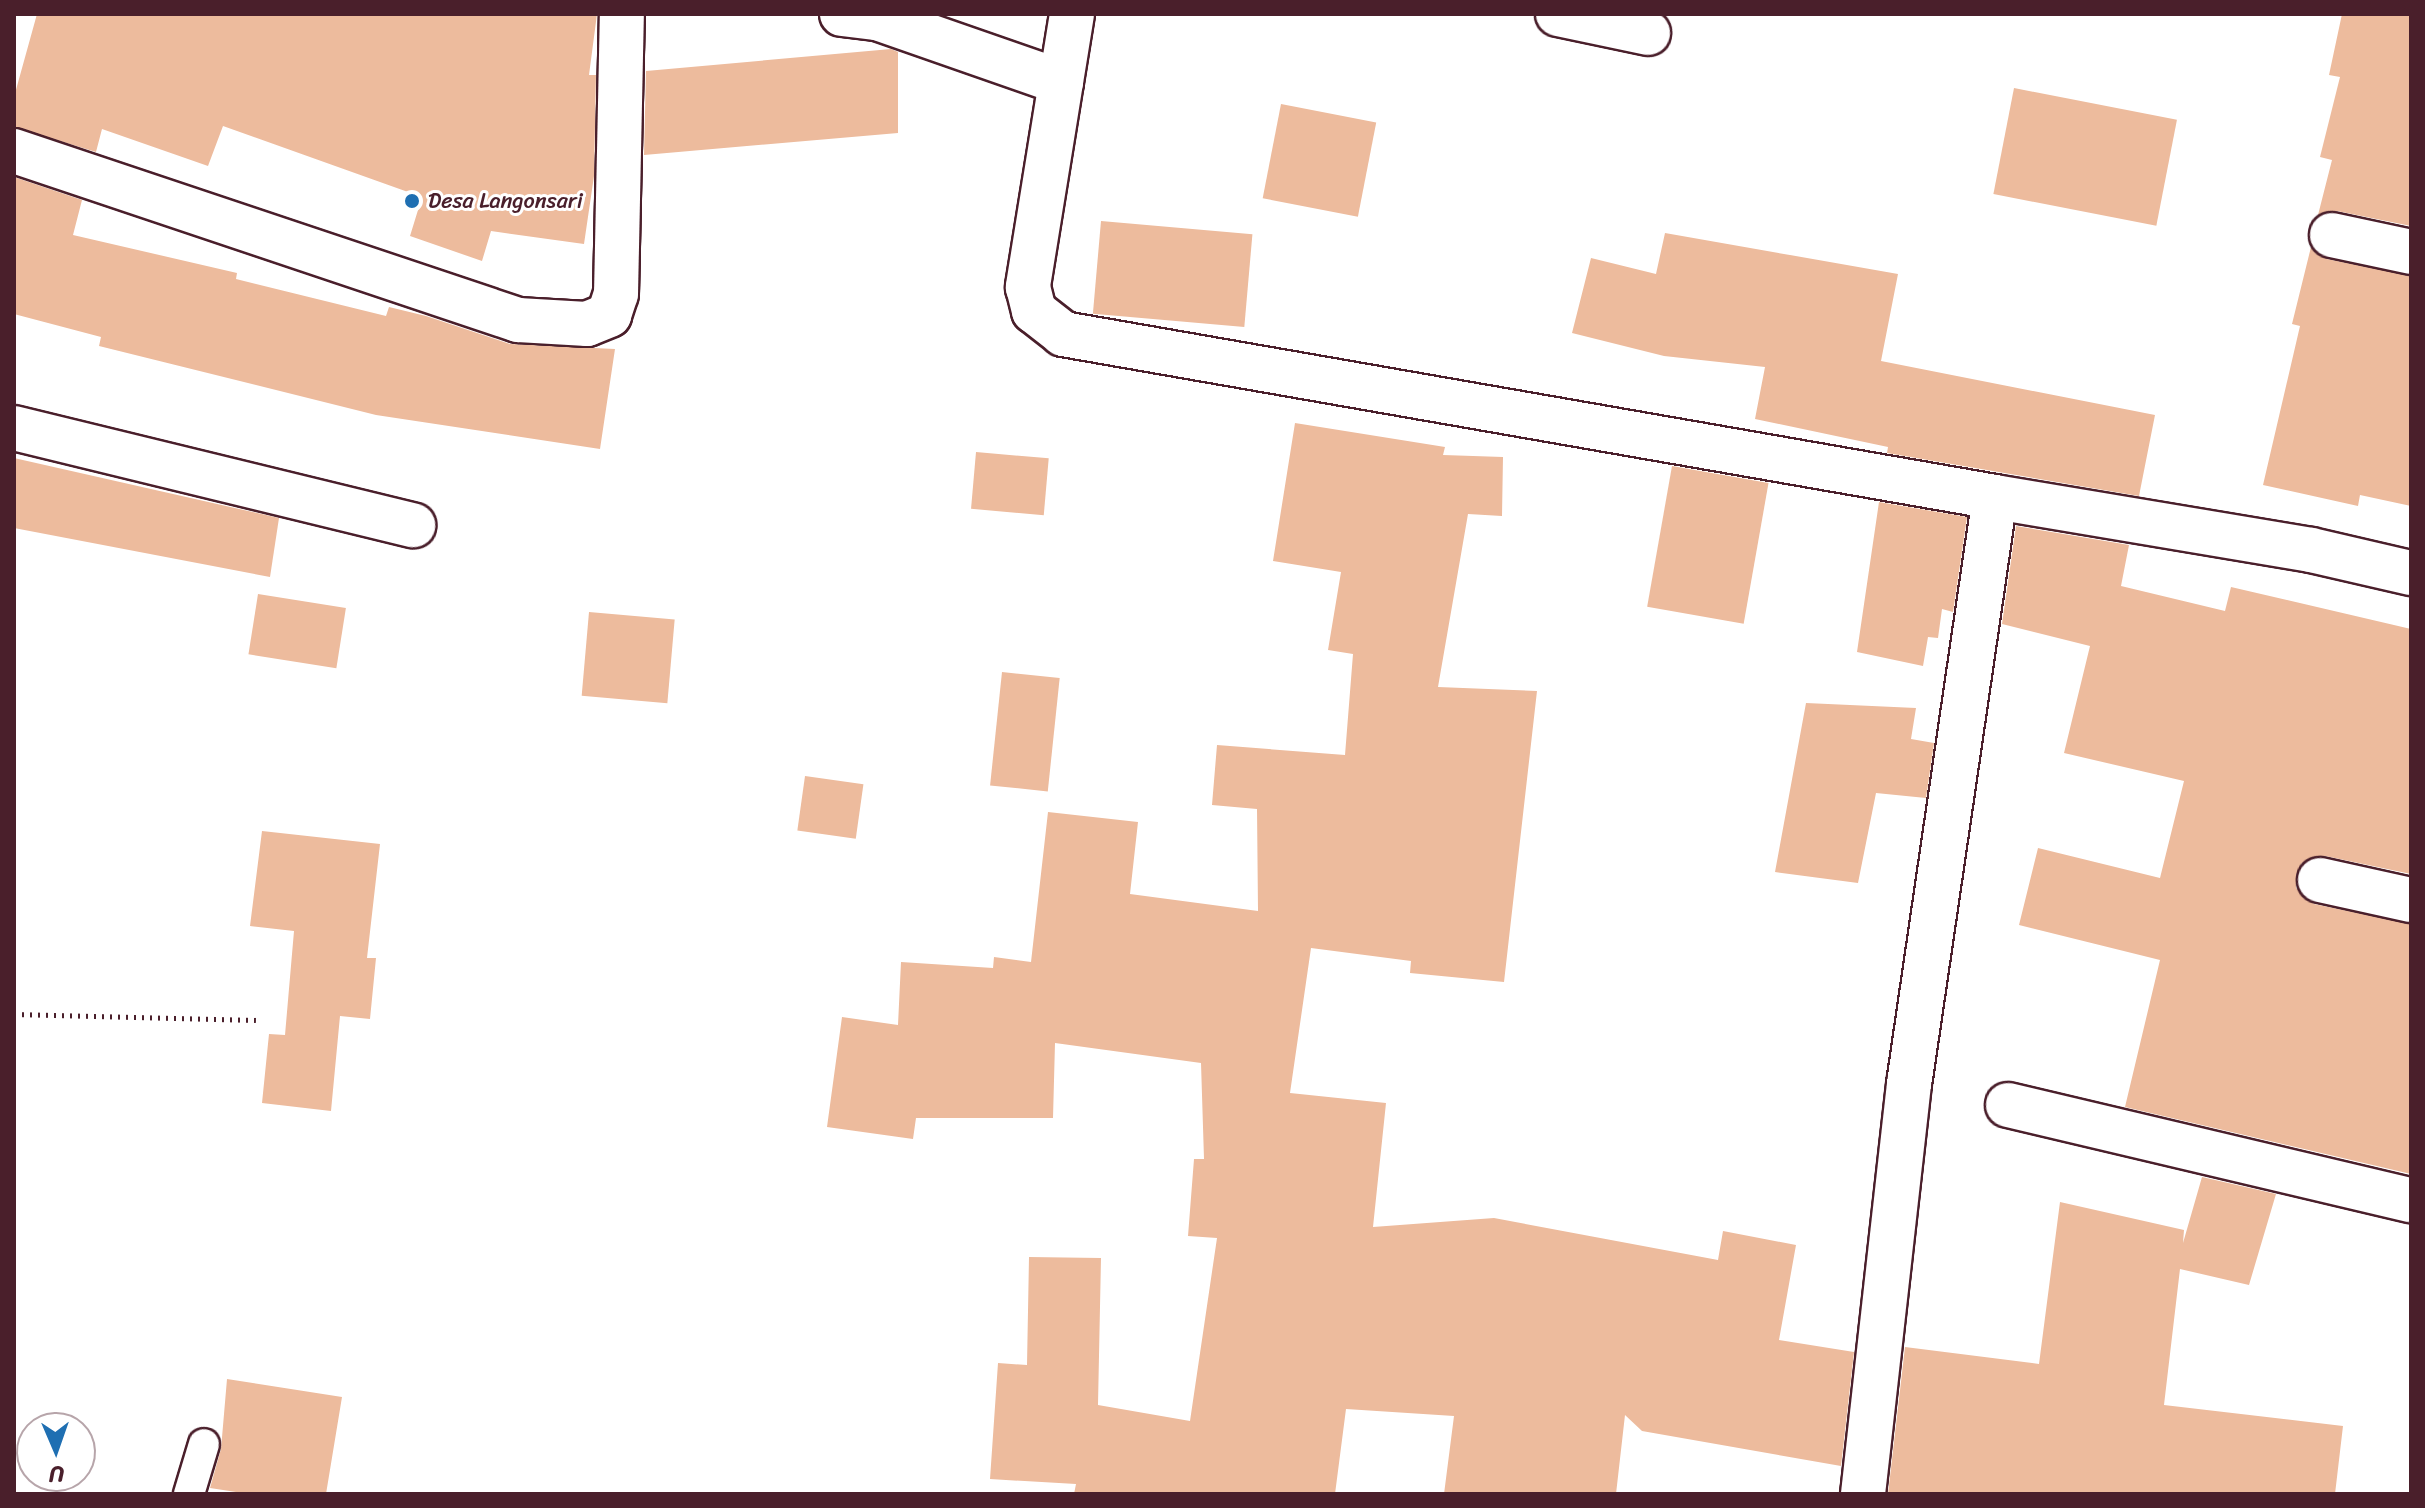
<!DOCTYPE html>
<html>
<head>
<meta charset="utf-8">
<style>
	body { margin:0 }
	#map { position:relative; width:2425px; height:1508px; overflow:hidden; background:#fff; font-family:Sriracha,sans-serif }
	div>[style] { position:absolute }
	.building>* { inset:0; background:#edbb9d; transform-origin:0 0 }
	.path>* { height:5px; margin-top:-2.5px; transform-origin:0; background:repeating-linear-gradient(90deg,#4a1f2b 0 2px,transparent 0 8px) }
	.roads { filter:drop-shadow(2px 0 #4a1f2b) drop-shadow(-2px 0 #4a1f2b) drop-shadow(0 2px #4a1f2b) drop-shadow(0 -2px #4a1f2b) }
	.lane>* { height:30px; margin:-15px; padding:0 15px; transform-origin:15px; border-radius:15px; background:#fff }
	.street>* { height:44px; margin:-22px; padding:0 22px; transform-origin:22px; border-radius:22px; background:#fff }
	.dots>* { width:22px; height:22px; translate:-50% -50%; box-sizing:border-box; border:4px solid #fff; border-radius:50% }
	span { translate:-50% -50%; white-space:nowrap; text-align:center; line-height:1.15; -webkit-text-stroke:6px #fff; paint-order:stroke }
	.poi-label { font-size:22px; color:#4a1f2b }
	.left { translate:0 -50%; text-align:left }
	.frame { position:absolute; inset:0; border:16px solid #4a1f2b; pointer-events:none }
	.north { position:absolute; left:16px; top:1412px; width:80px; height:80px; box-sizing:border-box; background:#fff; border:2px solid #b7a5aa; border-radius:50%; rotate:178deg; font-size:22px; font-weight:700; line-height:32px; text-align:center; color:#4a1f2b }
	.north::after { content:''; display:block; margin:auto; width:28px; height:36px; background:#1f6fb2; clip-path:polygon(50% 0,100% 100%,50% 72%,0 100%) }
</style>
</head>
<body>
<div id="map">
	<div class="building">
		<div style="clip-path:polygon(37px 14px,597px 14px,589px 75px,596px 75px,594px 176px,584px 244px,491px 231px,482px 261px,410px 236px,422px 197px,223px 126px,208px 166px,102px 129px,96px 152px,14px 127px,14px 97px)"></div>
		<div style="clip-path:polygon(2342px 14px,2411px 14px,2411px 226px,2337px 211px,2318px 215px,2332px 160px,2320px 157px,2340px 77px,2329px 75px)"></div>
		<div style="clip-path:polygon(891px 49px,898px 52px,898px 133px,644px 155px,646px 71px)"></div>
		<div style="left:2014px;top:88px;width:166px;height:108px;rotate:11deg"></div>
		<div style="left:1281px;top:104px;width:97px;height:96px;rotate:11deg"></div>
		<div style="clip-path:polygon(14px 177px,82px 200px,73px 235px,237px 273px,236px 279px,386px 316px,389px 307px,426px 316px,510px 344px,615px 349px,600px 449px,376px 415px,99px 346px,101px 337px,14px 314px)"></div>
		<div style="left:1101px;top:221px;width:152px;height:93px;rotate:5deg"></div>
		<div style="clip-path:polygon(1665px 233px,1898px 274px,1881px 361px,2155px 415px,2139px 496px,1887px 453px,1888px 447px,1755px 419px,1765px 367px,1664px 356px,1572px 333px,1591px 258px,1656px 274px)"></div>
		<div style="clip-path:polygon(2311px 247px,2327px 259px,2411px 276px,2411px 506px,2360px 495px,2358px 506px,2263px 485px,2300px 326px,2292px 324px)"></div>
		<div style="clip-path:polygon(1295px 423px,1445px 447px,1443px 455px,1503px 457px,1502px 516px,1468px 514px,1438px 687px,1537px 691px,1504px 982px,1410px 973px,1411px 961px,1311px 948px,1290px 1093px,1386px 1103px,1373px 1227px,1494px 1218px,1718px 1260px,1723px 1231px,1796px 1245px,1779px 1340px,1854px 1352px,1841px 1466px,1642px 1431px,1625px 1415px,1616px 1494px,1444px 1494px,1454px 1416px,1346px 1409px,1335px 1494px,1074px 1494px,1076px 1484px,990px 1479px,998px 1363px,1027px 1365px,1029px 1257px,1101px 1258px,1098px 1405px,1190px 1421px,1217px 1238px,1188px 1236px,1194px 1159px,1204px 1159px,1201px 1063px,1055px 1043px,1053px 1118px,916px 1118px,913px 1139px,827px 1127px,842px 1017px,898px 1025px,901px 962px,993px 968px,994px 957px,1031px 962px,1048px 812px,1138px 822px,1130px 894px,1258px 911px,1257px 809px,1212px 805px,1217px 745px,1345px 755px,1353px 654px,1328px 650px,1341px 572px,1273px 561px)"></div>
		<div style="left:976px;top:452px;width:73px;height:57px;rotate:5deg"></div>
		<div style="clip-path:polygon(14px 458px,279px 518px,270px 577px,14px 528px)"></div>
		<div style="left:1672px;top:466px;width:98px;height:143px;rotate:10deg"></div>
		<div style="clip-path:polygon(1879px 502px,1967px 517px,1953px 612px,1942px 609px,1938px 638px,1928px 637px,1923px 666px,1857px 652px)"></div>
		<div style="clip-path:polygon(2016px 526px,2129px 545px,2121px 586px,2225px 611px,2231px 587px,2411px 629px,2411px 874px,2325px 856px,2302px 863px,2296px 875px,2296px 888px,2314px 904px,2411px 924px,2411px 1174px,2125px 1107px,2160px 960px,2019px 925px,2038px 848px,2160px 878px,2184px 781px,2064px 753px,2090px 646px,2002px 624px)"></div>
		<div style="left:258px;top:594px;width:89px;height:61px;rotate:9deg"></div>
		<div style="left:589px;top:612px;width:86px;height:84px;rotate:5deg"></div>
		<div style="left:1002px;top:672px;width:58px;height:114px;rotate:6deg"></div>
		<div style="clip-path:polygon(1806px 703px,1916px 708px,1911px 739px,1934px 743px,1926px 798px,1876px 793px,1858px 883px,1775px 872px)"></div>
		<div style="left:805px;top:776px;width:59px;height:55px;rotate:8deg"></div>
		<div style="clip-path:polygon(262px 831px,380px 844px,367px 958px,376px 958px,370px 1019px,340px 1016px,331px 1111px,262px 1103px,269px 1034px,285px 1035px,294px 931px,250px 926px)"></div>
		<div style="clip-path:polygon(2202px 1177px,2276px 1194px,2249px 1285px,2180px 1269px,2164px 1405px,2343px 1426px,2335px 1494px,1888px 1494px,1905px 1347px,2039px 1364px,2060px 1202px,2184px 1230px,2183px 1243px)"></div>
		<div style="clip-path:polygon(227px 1379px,342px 1397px,326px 1494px,249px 1494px,210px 1488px,221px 1449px)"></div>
	</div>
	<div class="path">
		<div style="left:14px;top:1014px;width:242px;rotate:1.4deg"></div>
	</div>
	<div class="roads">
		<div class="lane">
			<div style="left:189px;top:1494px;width:52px;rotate:-73.3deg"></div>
		</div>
		<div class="street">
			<div style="left:842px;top:14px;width:35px;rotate:7deg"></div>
			<div style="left:877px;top:18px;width:195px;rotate:19.2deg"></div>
			<div style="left:1072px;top:14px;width:277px;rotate:99.2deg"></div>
			<div style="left:1028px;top:287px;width:25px;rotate:76deg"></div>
			<div style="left:1034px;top:311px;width:37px;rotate:38deg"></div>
			<div style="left:1063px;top:334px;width:946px;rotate:9.92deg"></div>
			<div style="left:1995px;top:497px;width:593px;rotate:98.33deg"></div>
			<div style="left:1909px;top:1084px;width:413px;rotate:96.4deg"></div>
			<div style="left:1558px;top:14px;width:92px;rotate:11.9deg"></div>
			<div style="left:14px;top:151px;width:532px;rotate:18.54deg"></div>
			<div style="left:518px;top:320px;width:69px;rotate:3.3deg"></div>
			<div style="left:587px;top:324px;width:24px;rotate:-22deg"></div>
			<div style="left:609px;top:315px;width:22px;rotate:-72deg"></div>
			<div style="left:616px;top:294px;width:280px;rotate:-88.8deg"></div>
			<div style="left:2332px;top:235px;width:81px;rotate:12.1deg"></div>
			<div style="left:14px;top:428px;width:411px;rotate:13.7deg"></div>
			<div style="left:1995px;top:497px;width:320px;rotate:9.5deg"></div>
			<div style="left:2311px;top:550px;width:103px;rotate:13deg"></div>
			<div style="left:2320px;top:880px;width:93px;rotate:12.4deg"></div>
			<div style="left:2008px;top:1105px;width:414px;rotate:13.3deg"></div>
		</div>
	</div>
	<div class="dots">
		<div style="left:412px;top:201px;background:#1f6fb2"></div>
	</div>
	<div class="poi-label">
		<span class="left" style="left:428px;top:201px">Desa Langonsari</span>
	</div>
	<div class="frame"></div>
	<div class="north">U</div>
</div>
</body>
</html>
